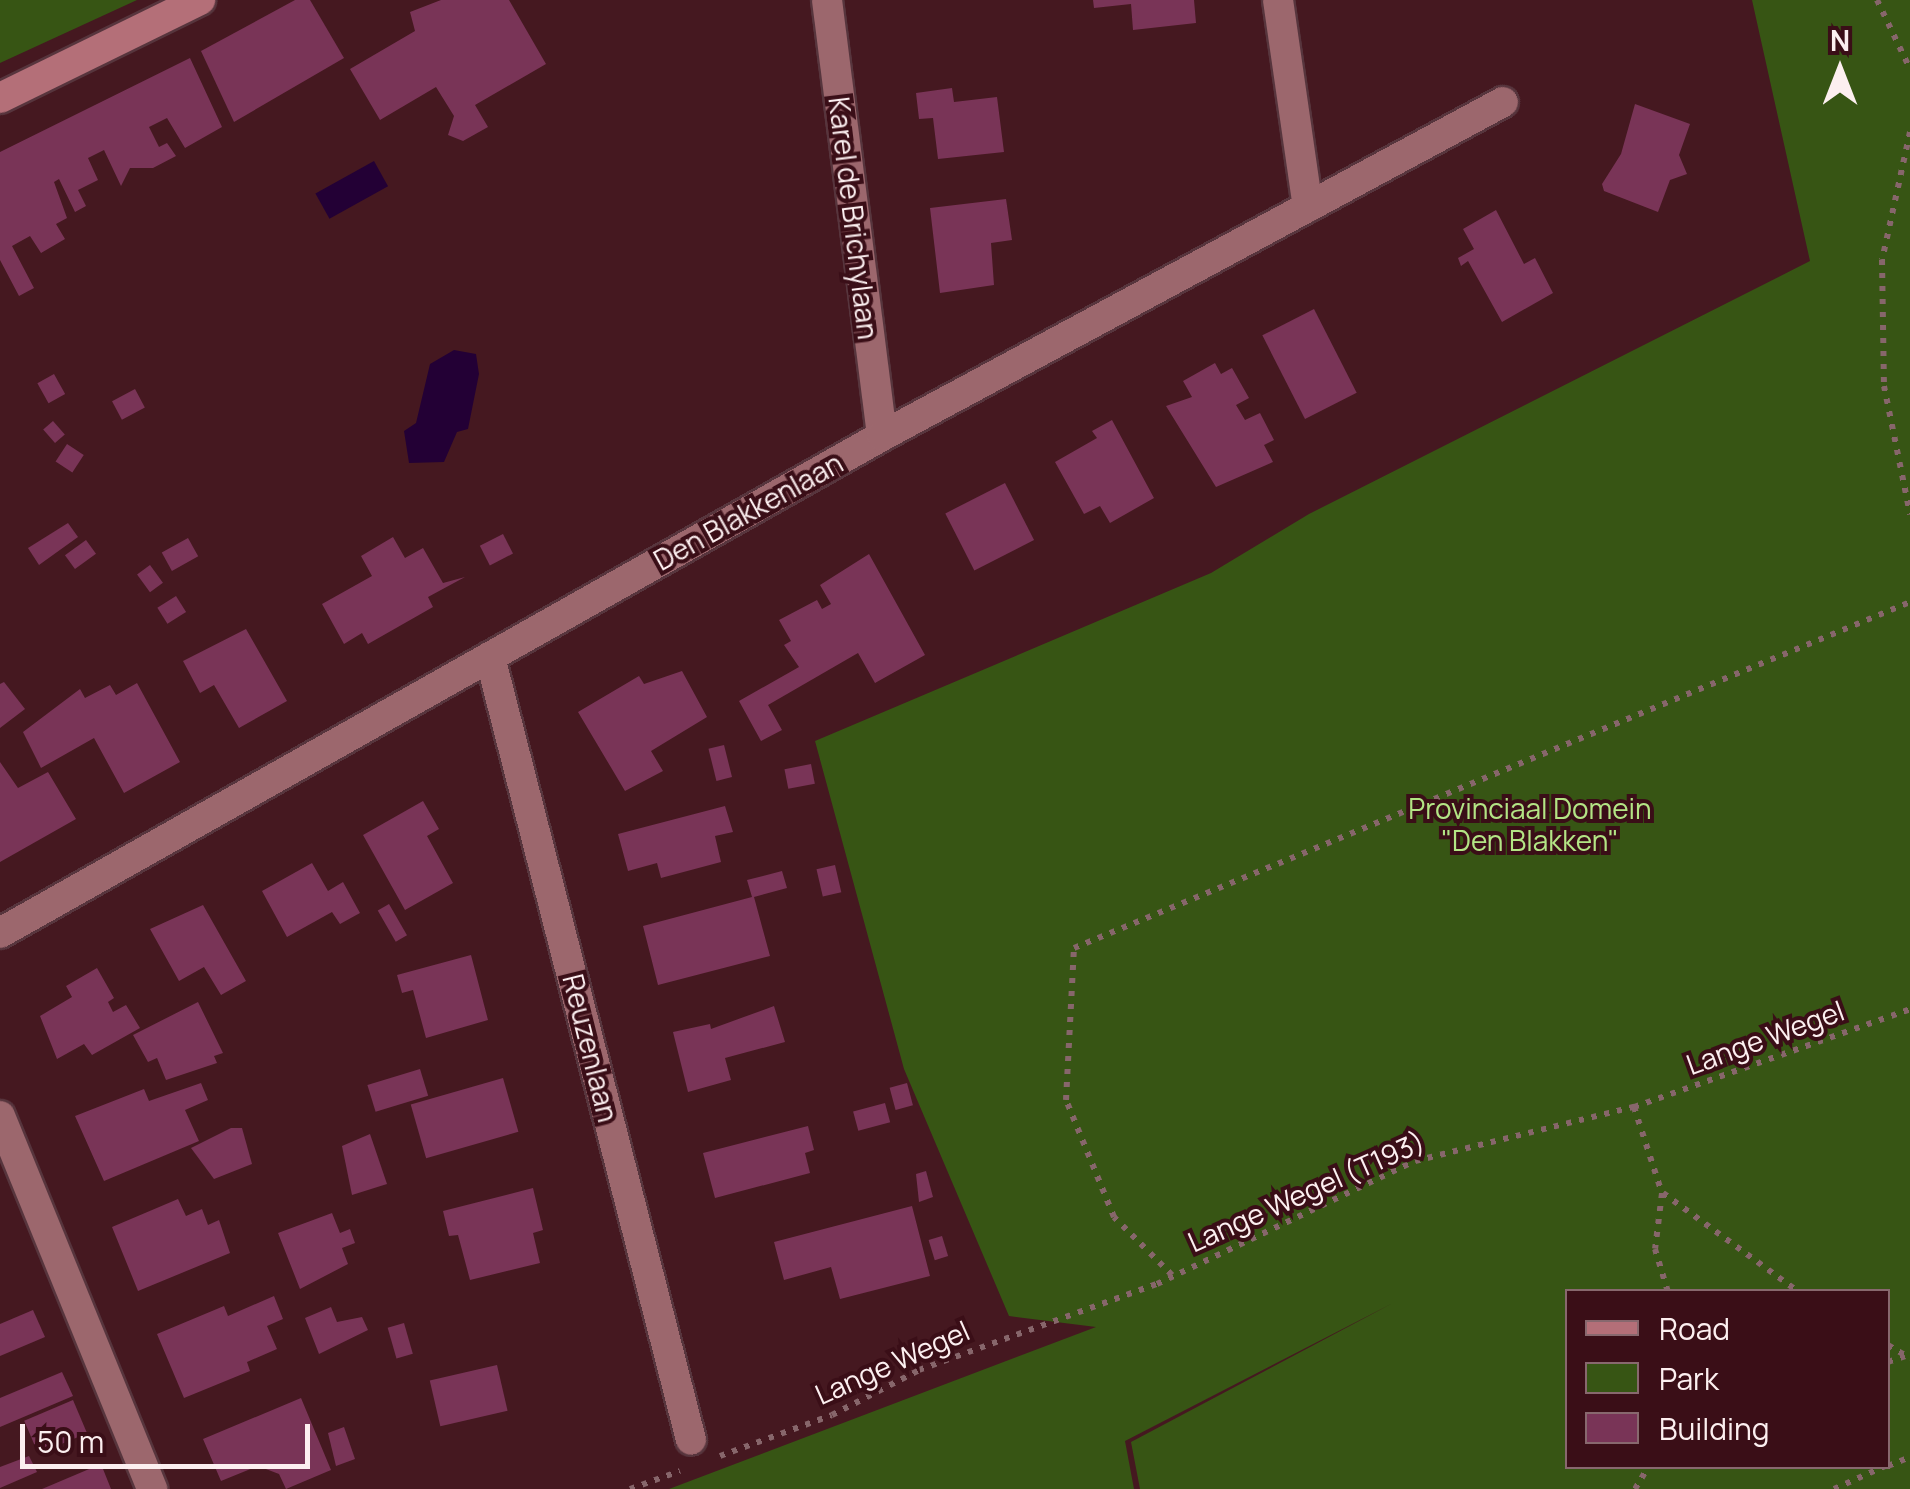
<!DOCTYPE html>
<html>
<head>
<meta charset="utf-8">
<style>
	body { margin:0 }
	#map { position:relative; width:1910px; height:1489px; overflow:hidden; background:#451820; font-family:Manrope,sans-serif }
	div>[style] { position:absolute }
	.green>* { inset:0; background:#375514 }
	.water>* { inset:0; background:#230035; transform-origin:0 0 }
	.building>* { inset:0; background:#793457; transform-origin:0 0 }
	.path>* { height:6px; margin-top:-3px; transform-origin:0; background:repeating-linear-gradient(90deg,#87666b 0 5px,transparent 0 13px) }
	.roads { filter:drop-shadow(2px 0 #57353d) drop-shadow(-2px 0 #57353d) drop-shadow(0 2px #57353d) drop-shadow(0 -2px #57353d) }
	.street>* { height:30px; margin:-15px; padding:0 15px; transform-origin:15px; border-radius:15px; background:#9c676d }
	.secondary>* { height:30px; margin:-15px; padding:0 15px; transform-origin:15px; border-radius:15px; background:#b46f78 }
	span { translate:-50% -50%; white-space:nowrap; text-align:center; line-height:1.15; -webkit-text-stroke:8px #3a0e17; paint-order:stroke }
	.street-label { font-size:28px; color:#fceff0 }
	.park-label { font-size:28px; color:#b3e585 }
	.legend { position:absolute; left:1565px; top:1289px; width:325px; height:180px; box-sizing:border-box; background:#3a0e17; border:2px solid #88686e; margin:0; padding:12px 18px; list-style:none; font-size:30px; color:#fceff0 }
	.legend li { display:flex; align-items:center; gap:20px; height:50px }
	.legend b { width:50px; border:2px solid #88686e }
	.north { position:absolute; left:1790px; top:20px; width:100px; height:100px; -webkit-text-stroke:8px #3a0e17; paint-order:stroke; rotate:0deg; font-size:28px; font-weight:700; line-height:40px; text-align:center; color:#fceff0 }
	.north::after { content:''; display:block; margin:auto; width:35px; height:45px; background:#fceff0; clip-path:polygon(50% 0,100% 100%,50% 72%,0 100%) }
	.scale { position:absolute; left:20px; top:1424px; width:290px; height:45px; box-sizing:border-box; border:5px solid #fceff0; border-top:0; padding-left:12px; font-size:30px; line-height:35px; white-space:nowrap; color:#fceff0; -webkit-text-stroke:8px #3a0e17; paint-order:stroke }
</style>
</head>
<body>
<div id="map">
	<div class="green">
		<div style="clip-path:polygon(0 0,137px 0,0 63px)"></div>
		<div style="clip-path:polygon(evenodd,1752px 0,1910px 0,1910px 1489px,1140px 1489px,1131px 1442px,1393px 1303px,1125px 1441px,1134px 1489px,669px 1489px,1096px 1327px,1009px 1316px,904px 1069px,815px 741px,1211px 573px,1309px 514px,1810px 261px,1752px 0,1568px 1292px,1888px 1292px,1888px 1466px,1568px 1466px,1568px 1292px)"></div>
	</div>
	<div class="water">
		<div style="left:374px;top:161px;width:29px;height:67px;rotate:61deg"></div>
		<div style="clip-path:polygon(454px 350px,476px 354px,479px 374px,468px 429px,457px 432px,444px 462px,409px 463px,404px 431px,416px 423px,430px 364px)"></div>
	</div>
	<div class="building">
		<div style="clip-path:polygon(295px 0,310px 0,344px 58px,234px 122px,201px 51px)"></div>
		<div style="clip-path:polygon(441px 0,509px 0,546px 64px,475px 105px,488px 127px,463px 141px,448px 135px,454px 116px,436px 87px,380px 120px,350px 69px,415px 31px,410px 12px)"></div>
		<div style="clip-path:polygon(1093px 0,1194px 0,1196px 23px,1133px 30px,1131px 4px,1094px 8px)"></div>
		<div style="clip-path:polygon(190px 58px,222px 127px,185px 148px,167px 118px,149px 127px,159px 147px,167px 143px,176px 156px,153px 168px,130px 168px,121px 186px,104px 150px,88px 158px,98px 180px,78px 190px,86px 206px,75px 212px,59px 179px,54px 182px,67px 218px,56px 224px,65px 239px,41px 253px,30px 236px,12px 246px,34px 288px,19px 296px,0 260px,0 152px)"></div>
		<div style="clip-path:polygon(952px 88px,954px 102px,997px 97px,1004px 152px,938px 159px,933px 118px,919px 119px,916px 93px)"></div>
		<div style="clip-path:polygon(1635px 104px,1690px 124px,1679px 155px,1687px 174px,1670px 180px,1658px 212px,1604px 191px,1602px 184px,1621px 154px)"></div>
		<div style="clip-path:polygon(1006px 199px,1012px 240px,991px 243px,994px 285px,940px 293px,930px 208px)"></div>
		<div style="clip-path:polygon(1496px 210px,1524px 264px,1535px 258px,1553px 293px,1502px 322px,1468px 261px,1461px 266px,1458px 258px,1474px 249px,1463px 229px)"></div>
		<div style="left:1314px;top:309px;width:94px;height:58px;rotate:63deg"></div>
		<div style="clip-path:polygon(1215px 363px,1221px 374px,1232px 368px,1249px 398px,1236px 405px,1245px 420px,1260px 413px,1274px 440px,1264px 445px,1273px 462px,1216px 487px,1166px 406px,1192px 397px,1183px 381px)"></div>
		<div style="left:54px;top:374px;width:23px;height:19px;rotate:61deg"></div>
		<div style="left:135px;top:389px;width:21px;height:26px;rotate:62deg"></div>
		<div style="clip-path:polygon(1112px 420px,1154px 498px,1110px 523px,1100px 506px,1084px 514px,1055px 462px,1097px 438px,1092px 431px)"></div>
		<div style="left:53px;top:421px;width:18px;height:13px;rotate:49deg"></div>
		<div style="left:67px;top:444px;width:20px;height:21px;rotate:33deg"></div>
		<div style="left:1005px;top:483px;width:64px;height:67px;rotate:63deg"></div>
		<div style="clip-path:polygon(68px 523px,78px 537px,39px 565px,28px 548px)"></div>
		<div style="left:503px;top:534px;width:22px;height:26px;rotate:63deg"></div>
		<div style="clip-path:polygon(393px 537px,405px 558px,423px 548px,443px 583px,465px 577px,428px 597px,433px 607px,368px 644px,362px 633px,344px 644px,322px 604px,372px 576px,361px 556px)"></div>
		<div style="left:188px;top:538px;width:21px;height:30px;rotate:61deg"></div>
		<div style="left:86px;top:540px;width:17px;height:26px;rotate:54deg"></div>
		<div style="clip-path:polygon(869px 554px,925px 655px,875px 683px,858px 653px,768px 705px,782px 730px,761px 741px,739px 701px,799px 667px,784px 645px,791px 641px,779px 620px,817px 600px,822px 609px,831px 604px,820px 585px)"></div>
		<div style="left:150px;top:565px;width:22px;height:16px;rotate:54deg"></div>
		<div style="left:176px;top:596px;width:19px;height:22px;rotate:58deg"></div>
		<div style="clip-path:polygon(246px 629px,287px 701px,239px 728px,214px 685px,200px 693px,183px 661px)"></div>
		<div style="clip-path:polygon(682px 671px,707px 717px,651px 751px,663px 771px,625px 791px,578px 712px,639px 676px,644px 684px)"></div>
		<div style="clip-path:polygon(4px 682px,25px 709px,0 728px,0 684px)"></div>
		<div style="clip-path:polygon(137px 683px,180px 762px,124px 793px,94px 738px,41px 768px,23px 732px,80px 689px,85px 698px,110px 685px,116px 695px)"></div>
		<div style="left:724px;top:745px;width:33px;height:16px;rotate:76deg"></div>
		<div style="clip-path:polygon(0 762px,18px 788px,48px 772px,76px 819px,0 862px)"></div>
		<div style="left:811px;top:764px;width:20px;height:27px;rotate:79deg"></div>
		<div style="clip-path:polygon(423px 801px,439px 829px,427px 836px,453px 883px,405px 910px,363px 835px)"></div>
		<div style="clip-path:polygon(725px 806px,733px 832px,715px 836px,721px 862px,661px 878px,657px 863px,628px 871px,618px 834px)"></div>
		<div style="clip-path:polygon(312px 863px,328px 891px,343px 882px,360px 913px,340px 924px,332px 912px,287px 937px,262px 891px)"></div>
		<div style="left:835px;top:865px;width:28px;height:19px;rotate:77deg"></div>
		<div style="clip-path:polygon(782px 871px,787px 888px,754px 897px,770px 956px,658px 985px,643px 926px,752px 897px,747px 880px)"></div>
		<div style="left:389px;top:904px;width:36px;height:13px;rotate:60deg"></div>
		<div style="clip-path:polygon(203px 905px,246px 981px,221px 995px,204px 967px,179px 981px,150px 929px)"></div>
		<div style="clip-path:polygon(471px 955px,488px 1020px,426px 1038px,413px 990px,402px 993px,397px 975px)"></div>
		<div style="clip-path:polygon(97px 968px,114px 998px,108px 1002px,113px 1012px,126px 1005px,140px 1028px,92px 1055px,84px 1044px,57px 1059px,40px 1016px,72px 997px,66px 986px)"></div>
		<div style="clip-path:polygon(198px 1002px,223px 1053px,214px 1056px,217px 1063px,166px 1080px,157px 1058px,148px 1062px,133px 1035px)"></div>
		<div style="clip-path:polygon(774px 1006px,785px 1042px,725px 1058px,731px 1080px,688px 1092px,673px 1032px,710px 1024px,711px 1029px)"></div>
		<div style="left:420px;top:1069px;width:28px;height:55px;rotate:73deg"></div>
		<div style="left:503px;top:1078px;width:56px;height:96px;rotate:74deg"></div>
		<div style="clip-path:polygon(201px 1083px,208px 1100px,185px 1110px,199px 1141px,104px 1181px,75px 1116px,144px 1089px,149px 1101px)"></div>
		<div style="left:907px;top:1083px;width:23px;height:18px;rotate:75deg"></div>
		<div style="left:885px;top:1103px;width:20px;height:33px;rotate:75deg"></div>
		<div style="clip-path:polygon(808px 1126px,814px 1150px,805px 1153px,810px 1173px,715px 1198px,703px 1153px)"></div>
		<div style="clip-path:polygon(231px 1128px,242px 1128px,252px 1164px,214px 1179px,191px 1148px)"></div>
		<div style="clip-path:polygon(370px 1134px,387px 1184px,352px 1195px,342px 1146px)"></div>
		<div style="clip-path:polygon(926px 1171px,933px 1197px,919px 1202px,916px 1174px)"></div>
		<div style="clip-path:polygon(533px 1188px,543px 1230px,533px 1233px,540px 1263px,470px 1280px,458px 1235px,449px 1236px,443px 1211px)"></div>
		<div style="clip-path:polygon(178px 1199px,186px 1216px,202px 1209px,208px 1225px,219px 1220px,230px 1253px,138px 1291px,112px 1227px)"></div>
		<div style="clip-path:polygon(912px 1206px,930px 1276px,840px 1299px,831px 1267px,784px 1280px,774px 1242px)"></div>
		<div style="clip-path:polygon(332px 1213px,340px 1233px,350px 1229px,355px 1243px,342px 1248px,348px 1264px,300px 1289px,278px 1233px)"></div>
		<div style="left:942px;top:1236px;width:21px;height:14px;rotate:73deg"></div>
		<div style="clip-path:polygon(274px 1296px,283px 1319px,267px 1326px,277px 1349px,247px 1362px,250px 1371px,184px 1398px,157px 1334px,224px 1306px,228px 1316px)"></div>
		<div style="clip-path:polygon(331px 1307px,337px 1322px,362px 1317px,368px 1330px,319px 1354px,305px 1318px)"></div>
		<div style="clip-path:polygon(33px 1310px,45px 1337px,0 1356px,0 1324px)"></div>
		<div style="left:404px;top:1323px;width:32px;height:17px;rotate:74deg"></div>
		<div style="left:497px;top:1365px;width:47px;height:69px;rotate:77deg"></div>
		<div style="clip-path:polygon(62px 1372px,73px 1396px,0 1427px,0 1398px)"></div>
		<div style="clip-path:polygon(301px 1398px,331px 1470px,286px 1489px,279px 1474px,258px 1466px,221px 1481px,203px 1439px)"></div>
		<div style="left:73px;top:1400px;width:36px;height:53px;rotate:67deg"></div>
		<div style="clip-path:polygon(344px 1427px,355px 1459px,336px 1466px,328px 1433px)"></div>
		<div style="clip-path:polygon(29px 1456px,37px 1472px,0 1488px,0 1467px)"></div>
		<div style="clip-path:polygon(101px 1464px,111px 1489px,42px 1489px)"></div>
	</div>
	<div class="path">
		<div style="left:1877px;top:0;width:76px;rotate:64.4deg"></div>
		<div style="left:1910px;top:132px;width:131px;rotate:102.3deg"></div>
		<div style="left:1882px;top:260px;width:126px;rotate:89.1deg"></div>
		<div style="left:1884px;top:386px;width:131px;rotate:78.5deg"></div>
		<div style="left:1634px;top:1107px;width:90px;rotate:72deg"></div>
		<div style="left:1662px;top:1193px;width:56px;rotate:97.1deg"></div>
		<div style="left:1655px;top:1249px;width:45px;rotate:73.2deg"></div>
		<div style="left:1663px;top:1193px;width:168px;rotate:36.1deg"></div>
		<div style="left:1172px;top:1275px;width:82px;rotate:-135deg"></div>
		<div style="left:1114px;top:1217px;width:126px;rotate:-112.3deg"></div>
		<div style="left:1066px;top:1100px;width:152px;rotate:-87deg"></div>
		<div style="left:1074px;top:948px;width:905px;rotate:-22.48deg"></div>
		<div style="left:1888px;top:1345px;width:26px;rotate:31deg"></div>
		<div style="left:1888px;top:1362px;width:18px;rotate:-19deg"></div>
		<div style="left:720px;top:1456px;width:119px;rotate:-20.1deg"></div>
		<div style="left:832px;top:1415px;width:98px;rotate:-27.3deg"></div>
		<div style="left:919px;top:1370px;width:253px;rotate:-19.9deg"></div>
		<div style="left:1157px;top:1284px;width:286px;rotate:-25.5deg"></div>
		<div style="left:1415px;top:1161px;width:226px;rotate:-13.9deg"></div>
		<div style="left:1634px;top:1107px;width:293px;rotate:-19.5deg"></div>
		<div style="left:1888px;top:1466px;width:24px;rotate:-22deg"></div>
		<div style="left:630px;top:1489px;width:53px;rotate:-19.8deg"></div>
		<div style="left:1635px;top:1489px;width:27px;rotate:-59deg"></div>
		<div style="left:1834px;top:1489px;width:56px;rotate:-24.3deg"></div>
	</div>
	<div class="roads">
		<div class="street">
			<div style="left:827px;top:0;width:439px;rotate:82.8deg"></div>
			<div style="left:1278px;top:0;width:209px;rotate:81.8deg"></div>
			<div style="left:490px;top:657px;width:808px;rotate:75.6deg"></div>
			<div style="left:0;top:933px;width:1012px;rotate:-29.4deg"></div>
			<div style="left:882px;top:436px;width:705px;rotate:-28.27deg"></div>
			<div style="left:0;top:1116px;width:403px;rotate:67.8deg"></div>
		</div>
		<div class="secondary">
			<div style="left:0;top:98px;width:223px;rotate:-26.1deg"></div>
		</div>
	</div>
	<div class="street-label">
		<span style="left:854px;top:218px;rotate:83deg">Karel de Brichylaan</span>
		<span style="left:748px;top:511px;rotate:-29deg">Den Blakkenlaan</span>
		<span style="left:1765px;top:1037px;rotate:-20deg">Lange Wegel</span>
		<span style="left:591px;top:1048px;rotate:76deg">Reuzenlaan</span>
		<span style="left:1306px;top:1191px;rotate:-24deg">Lange Wegel (T193)</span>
		<span style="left:892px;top:1362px;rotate:-24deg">Lange Wegel</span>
	</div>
	<div class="park-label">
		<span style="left:1530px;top:824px">Provinciaal Domein<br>"Den Blakken"</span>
	</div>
	<ul class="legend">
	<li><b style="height:12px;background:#b46f78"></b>Road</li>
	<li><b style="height:28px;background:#375514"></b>Park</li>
	<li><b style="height:28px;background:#793457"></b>Building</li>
	</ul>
	<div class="north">N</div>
	<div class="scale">50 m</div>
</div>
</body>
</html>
